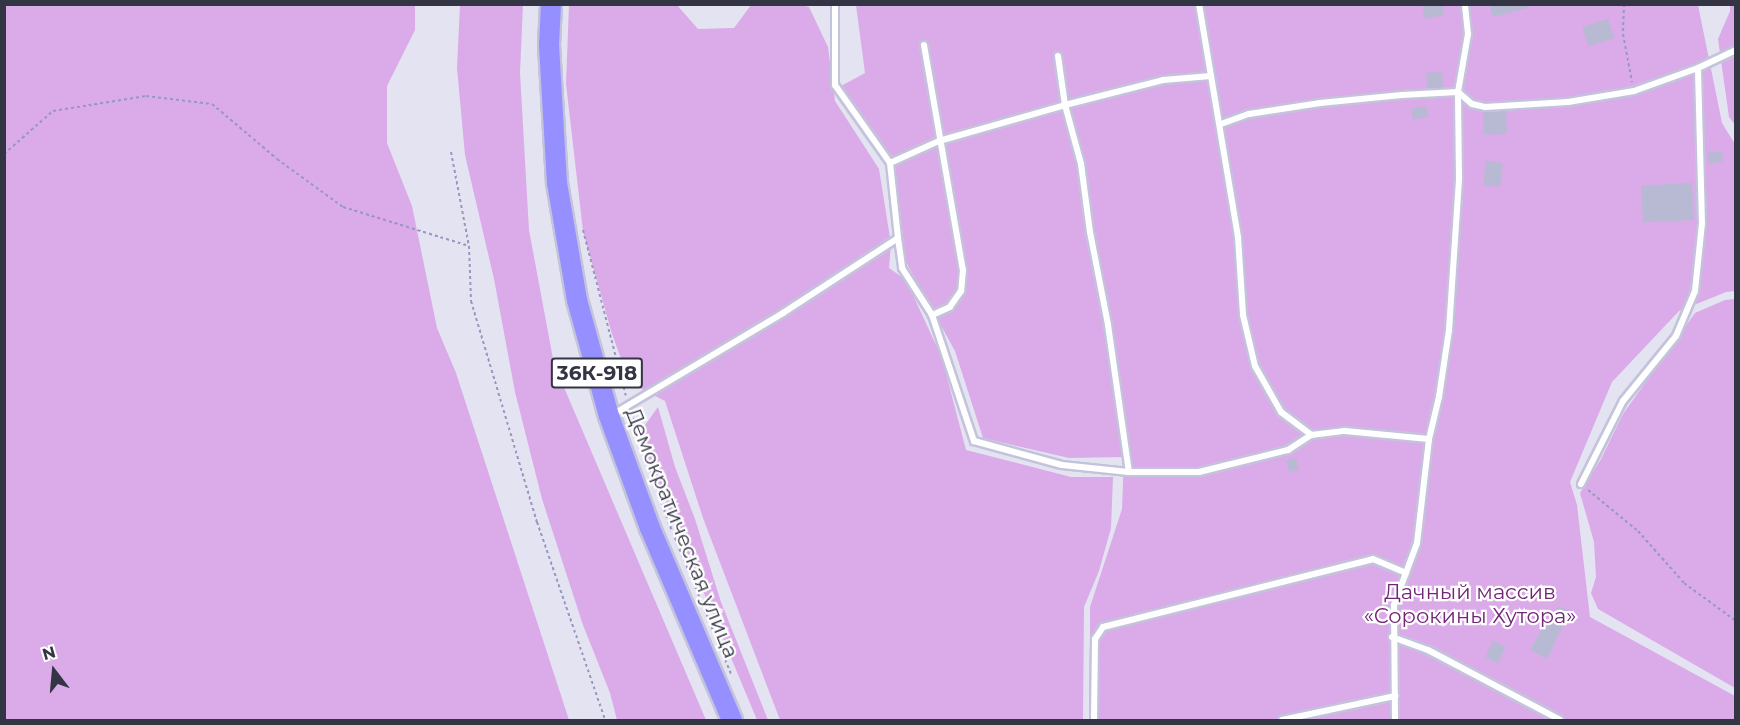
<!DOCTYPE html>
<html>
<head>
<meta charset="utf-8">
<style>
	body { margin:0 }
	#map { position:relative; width:1740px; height:725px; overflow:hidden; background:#e4e3f2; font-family:Montserrat,sans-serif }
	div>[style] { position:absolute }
	.green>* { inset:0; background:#dbaae8 }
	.building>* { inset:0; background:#b8bad4; transform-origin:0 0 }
	.path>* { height:2px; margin-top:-1px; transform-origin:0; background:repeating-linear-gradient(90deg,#9797c0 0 3px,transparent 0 6px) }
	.roads { filter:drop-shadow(2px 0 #c3c3db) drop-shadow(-2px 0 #c3c3db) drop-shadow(0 2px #c3c3db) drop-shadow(0 -2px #c3c3db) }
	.service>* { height:6px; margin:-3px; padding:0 3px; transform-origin:3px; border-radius:3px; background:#fff }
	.primary>* { height:20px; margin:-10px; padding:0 10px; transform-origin:10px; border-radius:10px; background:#958fff }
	span { translate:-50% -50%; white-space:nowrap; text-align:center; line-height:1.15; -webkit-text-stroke:4.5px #fff; paint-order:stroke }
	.shield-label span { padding:2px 4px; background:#fff; border:2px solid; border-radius:4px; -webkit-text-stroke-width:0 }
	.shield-label { font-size:20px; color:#333444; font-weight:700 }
	.street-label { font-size:21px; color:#333444 }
	.park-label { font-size:21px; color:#732676 }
	.frame { position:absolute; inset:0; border:6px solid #333444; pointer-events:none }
	.north { position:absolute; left:24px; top:641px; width:60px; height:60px; -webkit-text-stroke:4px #fff; paint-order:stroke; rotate:344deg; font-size:16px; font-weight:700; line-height:24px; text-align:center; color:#333444 }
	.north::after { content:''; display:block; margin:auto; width:21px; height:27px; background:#333444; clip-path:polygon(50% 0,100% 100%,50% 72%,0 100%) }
</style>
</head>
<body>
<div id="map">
	<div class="green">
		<div style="clip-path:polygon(796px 4px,809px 7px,828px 47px,835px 101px,879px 169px,891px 244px,889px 268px,906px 280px,942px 358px,966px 450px,1071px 477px,1113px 477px,1111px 528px,1099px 571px,1084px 607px,1083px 720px,780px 720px,703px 518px,665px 401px,630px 383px,612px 334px,583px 231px,566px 84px,569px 5px,677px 5px,698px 29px,734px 28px,751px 5px)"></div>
		<div style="clip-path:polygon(4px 5px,415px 5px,415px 30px,387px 86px,387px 143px,412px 206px,437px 328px,456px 373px,569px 720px,5px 720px)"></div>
		<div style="clip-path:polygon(460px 5px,523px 5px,520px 73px,529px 230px,554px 364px,706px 720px,617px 720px,610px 693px,583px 625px,542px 499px,515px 392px,494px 279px,465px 155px,457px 68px)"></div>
		<div style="clip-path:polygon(856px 5px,1698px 5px,1722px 123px,1735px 144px,1735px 291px,1726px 292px,1679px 311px,1612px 382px,1570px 482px,1577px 505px,1590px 617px,1735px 696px,1735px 720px,1090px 720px,1090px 607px,1122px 509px,1124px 457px,1069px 458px,983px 438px,955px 351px,906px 262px,894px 160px,841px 86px,865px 73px)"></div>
		<div style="clip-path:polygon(1730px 5px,1735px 5px,1735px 125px,1729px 117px,1718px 39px,1730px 11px)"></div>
		<div style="clip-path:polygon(1735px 299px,1736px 299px,1735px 688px,1598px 609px,1591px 593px,1596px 577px,1594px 542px,1580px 493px,1601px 459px,1623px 414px,1695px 313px,1725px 300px)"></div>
		<div style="clip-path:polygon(658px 407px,675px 467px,695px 519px,721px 602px,768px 720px,757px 720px,638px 435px)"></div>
	</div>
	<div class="building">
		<div style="clip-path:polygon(1422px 4px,1442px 4px,1444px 15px,1425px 19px)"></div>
		<div style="clip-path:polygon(1489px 4px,1528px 4px,1528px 8px,1493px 17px)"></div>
		<div style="left:1608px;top:19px;width:20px;height:27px;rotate:72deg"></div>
		<div style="left:1442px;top:72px;width:16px;height:16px;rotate:86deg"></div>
		<div style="left:1426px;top:106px;width:11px;height:15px;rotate:80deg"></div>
		<div style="left:1506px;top:111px;width:23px;height:23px;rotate:88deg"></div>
		<div style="left:1722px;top:151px;width:11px;height:14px;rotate:85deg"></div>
		<div style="left:1486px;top:161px;width:17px;height:24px;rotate:7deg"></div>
		<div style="left:1692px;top:183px;width:37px;height:51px;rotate:87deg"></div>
		<div style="left:1296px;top:458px;width:12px;height:10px;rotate:76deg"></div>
		<div style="clip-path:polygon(1558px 606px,1570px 611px,1547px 659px,1530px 650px,1546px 622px,1549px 624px)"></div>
		<div style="left:1493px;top:641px;width:14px;height:18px;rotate:25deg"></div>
	</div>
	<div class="path">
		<div style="left:1624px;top:4px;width:30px;rotate:92deg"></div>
		<div style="left:1623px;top:34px;width:49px;rotate:79.4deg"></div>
		<div style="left:451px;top:152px;width:96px;rotate:79.2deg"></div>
		<div style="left:469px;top:246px;width:55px;rotate:87.9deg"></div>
		<div style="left:471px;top:301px;width:231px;rotate:73.4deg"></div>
		<div style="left:537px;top:522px;width:209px;rotate:71deg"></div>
		<div style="left:4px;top:154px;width:65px;rotate:-41.3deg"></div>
		<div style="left:53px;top:111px;width:94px;rotate:-9.2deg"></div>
		<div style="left:146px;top:96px;width:66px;rotate:6.9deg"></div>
		<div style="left:212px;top:104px;width:85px;rotate:40.2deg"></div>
		<div style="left:277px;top:159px;width:82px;rotate:36deg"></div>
		<div style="left:343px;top:207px;width:132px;rotate:17.2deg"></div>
		<div style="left:583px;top:230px;width:171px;rotate:75.5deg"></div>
		<div style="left:631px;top:413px;width:114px;rotate:71.1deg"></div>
		<div style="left:668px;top:521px;width:168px;rotate:67.6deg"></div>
		<div style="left:1588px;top:490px;width:65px;rotate:39.4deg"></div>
		<div style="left:1638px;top:531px;width:69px;rotate:48.5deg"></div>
		<div style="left:1684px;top:583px;width:64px;rotate:36.2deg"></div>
	</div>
	<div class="roads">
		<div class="service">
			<div style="left:835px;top:4px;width:81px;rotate:90deg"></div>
			<div style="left:835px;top:85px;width:95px;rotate:54.8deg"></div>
			<div style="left:890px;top:163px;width:75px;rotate:83.9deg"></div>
			<div style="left:1199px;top:4px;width:236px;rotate:80.5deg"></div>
			<div style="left:1238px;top:237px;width:78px;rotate:86.3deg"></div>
			<div style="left:1243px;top:315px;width:52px;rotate:76.8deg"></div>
			<div style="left:1255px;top:366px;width:53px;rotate:60.5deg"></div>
			<div style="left:1281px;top:412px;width:38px;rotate:37deg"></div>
			<div style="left:1311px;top:435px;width:34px;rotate:-7deg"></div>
			<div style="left:1345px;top:431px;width:84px;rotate:5.4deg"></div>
			<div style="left:924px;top:45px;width:228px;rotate:80.2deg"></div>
			<div style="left:963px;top:270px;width:21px;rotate:95deg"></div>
			<div style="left:961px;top:291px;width:19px;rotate:125deg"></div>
			<div style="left:950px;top:307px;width:20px;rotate:156deg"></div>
			<div style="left:932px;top:315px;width:133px;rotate:71.6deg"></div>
			<div style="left:974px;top:441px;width:91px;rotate:15.3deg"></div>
			<div style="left:1062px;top:465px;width:67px;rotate:6deg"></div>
			<div style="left:1058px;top:56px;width:49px;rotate:81.9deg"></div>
			<div style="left:1065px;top:105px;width:61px;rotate:74.8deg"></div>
			<div style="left:1081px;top:164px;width:69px;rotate:82.5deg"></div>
			<div style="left:1090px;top:232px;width:95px;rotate:79deg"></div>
			<div style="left:1108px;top:325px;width:148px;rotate:81.9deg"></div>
			<div style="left:1129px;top:472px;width:70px"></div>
			<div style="left:1199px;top:472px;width:92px;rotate:-13.9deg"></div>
			<div style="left:1288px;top:450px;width:27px;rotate:-33deg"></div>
			<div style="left:1221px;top:124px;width:30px;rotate:-20deg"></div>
			<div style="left:1249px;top:114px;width:72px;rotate:-8.8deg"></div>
			<div style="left:1320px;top:103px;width:82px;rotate:-5.6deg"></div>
			<div style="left:1402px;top:95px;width:56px;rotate:-3.1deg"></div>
			<div style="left:1458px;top:92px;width:18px;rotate:41deg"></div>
			<div style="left:1472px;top:104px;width:13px;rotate:13deg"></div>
			<div style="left:1485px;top:107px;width:83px;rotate:-3.4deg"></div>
			<div style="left:1568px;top:102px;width:67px;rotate:-9.5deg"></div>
			<div style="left:1634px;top:91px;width:68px;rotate:-19.8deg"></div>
			<div style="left:1698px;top:68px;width:42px;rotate:-25.3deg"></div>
			<div style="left:890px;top:163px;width:54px;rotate:-24.2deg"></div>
			<div style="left:939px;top:141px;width:131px;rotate:-15.9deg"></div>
			<div style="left:1065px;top:105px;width:101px;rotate:-14.3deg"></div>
			<div style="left:1163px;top:80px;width:48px;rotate:-4.8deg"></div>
			<div style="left:612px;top:415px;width:199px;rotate:-30.8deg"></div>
			<div style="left:783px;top:313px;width:137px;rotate:-33.1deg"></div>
			<div style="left:898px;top:238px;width:30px;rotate:82deg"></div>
			<div style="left:902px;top:268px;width:56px;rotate:57.4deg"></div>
			<div style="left:1581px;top:484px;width:93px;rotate:-63.2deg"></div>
			<div style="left:1623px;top:401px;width:84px;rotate:-50.8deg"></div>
			<div style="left:1676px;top:336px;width:49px;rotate:-67.1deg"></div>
			<div style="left:1695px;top:291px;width:68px;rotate:-84.1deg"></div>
			<div style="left:1702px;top:223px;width:155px;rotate:-91.5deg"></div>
			<div style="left:1392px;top:637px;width:38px;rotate:20deg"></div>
			<div style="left:1428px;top:650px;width:149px;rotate:27.9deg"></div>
			<div style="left:1094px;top:720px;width:81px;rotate:-89.3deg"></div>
			<div style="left:1095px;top:639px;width:14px;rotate:-56deg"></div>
			<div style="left:1103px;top:627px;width:278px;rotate:-14.1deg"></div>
			<div style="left:1373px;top:559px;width:36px;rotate:23deg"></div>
			<div style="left:1282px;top:720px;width:116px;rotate:-12deg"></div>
			<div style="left:1395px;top:720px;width:115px;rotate:-90.5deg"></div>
			<div style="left:1394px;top:605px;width:66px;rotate:-69.6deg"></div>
			<div style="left:1417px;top:543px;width:105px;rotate:-83.4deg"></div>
			<div style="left:1429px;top:439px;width:43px;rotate:-76.6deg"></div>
			<div style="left:1439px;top:397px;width:68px;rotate:-81.5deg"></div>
			<div style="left:1449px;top:330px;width:152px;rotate:-86.2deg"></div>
			<div style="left:1459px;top:178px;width:86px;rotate:-90.7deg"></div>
			<div style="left:1458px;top:92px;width:59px;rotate:-80.2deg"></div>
			<div style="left:1468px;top:34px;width:30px;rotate:-96deg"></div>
		</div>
		<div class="primary">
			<div style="left:551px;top:4px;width:41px;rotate:92.8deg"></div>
			<div style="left:549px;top:45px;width:138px;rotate:86.7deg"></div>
			<div style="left:557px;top:183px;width:119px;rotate:80.3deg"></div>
			<div style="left:577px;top:300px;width:120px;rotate:74.6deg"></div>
			<div style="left:609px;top:416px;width:119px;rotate:69.9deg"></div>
			<div style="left:650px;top:528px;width:209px;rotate:66.9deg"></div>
		</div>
	</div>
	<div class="shield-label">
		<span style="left:597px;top:373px">36К-918</span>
	</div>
	<div class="street-label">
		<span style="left:682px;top:533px;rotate:68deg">Демократическая улица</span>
	</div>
	<div class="park-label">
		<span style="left:1470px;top:604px">Дачный массив<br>«Сорокины Хутора»</span>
	</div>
	<div class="frame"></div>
	<div class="north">N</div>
</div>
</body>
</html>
